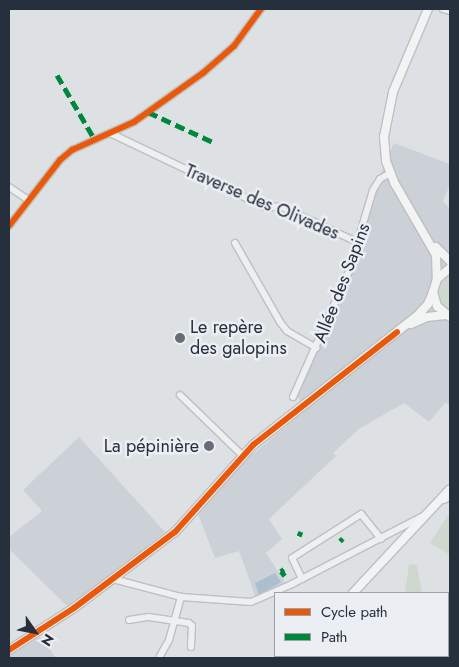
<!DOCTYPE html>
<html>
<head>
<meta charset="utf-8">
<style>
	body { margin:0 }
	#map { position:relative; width:459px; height:667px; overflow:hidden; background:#dee1e4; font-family:Jost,sans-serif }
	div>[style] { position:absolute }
	.built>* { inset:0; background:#ccd1d7 }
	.green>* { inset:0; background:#cfd8cf }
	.water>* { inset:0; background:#acbfcf }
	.roads { filter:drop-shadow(1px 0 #bdbfc2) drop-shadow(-1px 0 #bdbfc2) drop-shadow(0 1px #bdbfc2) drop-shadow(0 -1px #bdbfc2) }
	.minor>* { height:6px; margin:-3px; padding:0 3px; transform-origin:3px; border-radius:3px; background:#edeff0 }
	.major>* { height:8px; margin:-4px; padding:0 4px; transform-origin:4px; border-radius:4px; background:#f2f4f4 }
	.quiet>* { height:5px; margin-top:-2.5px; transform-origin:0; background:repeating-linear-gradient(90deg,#00873e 0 10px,transparent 0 15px) }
	.cycleway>* { height:6px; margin:-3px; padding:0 3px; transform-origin:3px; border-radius:3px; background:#e8590c }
	.dots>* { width:14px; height:14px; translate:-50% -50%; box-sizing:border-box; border:2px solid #ebeff4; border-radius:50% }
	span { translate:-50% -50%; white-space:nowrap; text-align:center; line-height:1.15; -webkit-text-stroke:5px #ebeff4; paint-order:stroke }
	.street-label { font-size:18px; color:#262f3c }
	.poi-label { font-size:18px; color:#262f3c }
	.left { translate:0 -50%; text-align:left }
	.right { translate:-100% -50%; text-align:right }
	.frame { position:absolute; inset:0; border:10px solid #262f3c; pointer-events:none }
	.legend { position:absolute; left:274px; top:592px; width:175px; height:65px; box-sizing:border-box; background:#ebeff4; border:1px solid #9ca2aa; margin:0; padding:6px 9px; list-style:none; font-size:15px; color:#262f3c }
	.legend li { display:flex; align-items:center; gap:10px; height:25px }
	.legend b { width:25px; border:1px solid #9ca2aa }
	.north { position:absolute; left:10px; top:607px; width:50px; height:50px; -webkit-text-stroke:4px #ebeff4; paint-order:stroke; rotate:123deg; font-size:14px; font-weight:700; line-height:20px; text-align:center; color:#262f3c }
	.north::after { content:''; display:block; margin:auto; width:18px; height:22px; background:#262f3c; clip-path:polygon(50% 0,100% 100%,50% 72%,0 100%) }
</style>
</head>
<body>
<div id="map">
	<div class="built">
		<div style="clip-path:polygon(394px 143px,450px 164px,450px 185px,443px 201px,450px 209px,450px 407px,446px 402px,429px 422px,404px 403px,359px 429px,333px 453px,336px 456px,269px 519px,282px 539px,266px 553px,285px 582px,256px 598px,239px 551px,215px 558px,198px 514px,237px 467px,307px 409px,297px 396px,349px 283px,382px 171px)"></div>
		<div style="clip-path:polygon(79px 437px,165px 532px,68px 607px,9px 549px,9px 537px,42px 511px,23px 490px)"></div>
		<div style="clip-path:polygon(40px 637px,56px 658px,9px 658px,9px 655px)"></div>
	</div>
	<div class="green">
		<div style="clip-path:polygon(450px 274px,450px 313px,441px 306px,437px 295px,439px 284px)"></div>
		<div style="clip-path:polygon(450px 512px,450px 555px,430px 543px)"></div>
		<div style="clip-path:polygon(409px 564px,417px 565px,422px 593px,405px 593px)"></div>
	</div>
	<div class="water">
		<div style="clip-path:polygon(275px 573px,281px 582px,259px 595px,255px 583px)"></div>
	</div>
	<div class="roads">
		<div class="minor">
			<div style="left:443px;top:9px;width:7px;rotate:16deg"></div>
			<div style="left:112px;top:134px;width:172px;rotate:25.5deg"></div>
			<div style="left:267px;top:208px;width:13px;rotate:-9deg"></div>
			<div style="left:280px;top:206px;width:87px;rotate:25.1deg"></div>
			<div style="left:9px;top:187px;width:23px;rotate:34deg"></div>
			<div style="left:9px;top:226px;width:83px;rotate:-52.3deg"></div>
			<div style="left:60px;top:160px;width:16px;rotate:-40deg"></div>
			<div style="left:72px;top:150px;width:68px;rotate:-24.3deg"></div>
			<div style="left:134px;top:122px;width:85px;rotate:-35.4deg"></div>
			<div style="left:203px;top:73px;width:41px;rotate:-41.1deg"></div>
			<div style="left:234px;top:46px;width:46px;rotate:-53.9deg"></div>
			<div style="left:235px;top:243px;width:91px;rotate:60.3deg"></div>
			<div style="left:280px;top:322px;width:11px;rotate:52deg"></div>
			<div style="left:287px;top:331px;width:34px;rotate:30deg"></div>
			<div style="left:180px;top:395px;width:86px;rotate:44.1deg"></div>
			<div style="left:293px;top:397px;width:138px;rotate:-66deg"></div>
			<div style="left:349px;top:271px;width:84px;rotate:-73.5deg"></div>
			<div style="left:373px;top:190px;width:13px;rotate:-58deg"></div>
			<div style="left:380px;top:179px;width:12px;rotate:-31deg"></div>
			<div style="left:444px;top:500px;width:7px;rotate:-27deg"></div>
			<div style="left:113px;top:579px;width:70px;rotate:14.8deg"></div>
			<div style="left:181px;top:597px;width:70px;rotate:4.1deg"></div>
			<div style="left:251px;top:602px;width:45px;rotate:-23.7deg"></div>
			<div style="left:292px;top:584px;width:148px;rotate:-27.4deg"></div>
			<div style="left:302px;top:579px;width:23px;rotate:-115deg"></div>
			<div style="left:292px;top:558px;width:82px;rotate:-32.5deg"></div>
			<div style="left:361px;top:514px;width:32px;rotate:51deg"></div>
			<div style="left:129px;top:620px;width:20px;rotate:-9deg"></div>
			<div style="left:149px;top:617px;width:40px;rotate:8.5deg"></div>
			<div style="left:189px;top:623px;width:4px;rotate:45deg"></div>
			<div style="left:192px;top:626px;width:21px;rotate:93deg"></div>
			<div style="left:159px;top:658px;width:21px;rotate:-61deg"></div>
			<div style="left:169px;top:640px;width:45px;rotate:-74.4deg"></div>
		</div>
		<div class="major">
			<div style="left:428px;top:9px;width:90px;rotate:112.9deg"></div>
			<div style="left:393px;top:92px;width:46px;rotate:101.3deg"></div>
			<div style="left:384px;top:137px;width:24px;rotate:85deg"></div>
			<div style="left:386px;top:161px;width:25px;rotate:69deg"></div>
			<div style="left:395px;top:184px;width:82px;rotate:60deg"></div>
			<div style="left:436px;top:255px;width:24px;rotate:88deg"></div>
			<div style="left:436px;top:247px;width:20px;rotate:45deg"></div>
			<div style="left:450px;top:268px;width:17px;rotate:140deg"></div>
			<div style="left:437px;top:279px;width:14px;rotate:107deg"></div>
			<div style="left:433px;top:292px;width:15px;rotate:74deg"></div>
			<div style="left:437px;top:306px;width:17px;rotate:40deg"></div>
			<div style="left:411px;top:324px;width:17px;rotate:-24deg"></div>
			<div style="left:427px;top:317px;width:19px;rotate:-6deg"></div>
			<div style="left:353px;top:593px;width:142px;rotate:-47deg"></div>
			<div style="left:9px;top:650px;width:77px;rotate:-32.9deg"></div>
			<div style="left:74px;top:608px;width:126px;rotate:-37deg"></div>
			<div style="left:175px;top:532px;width:117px;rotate:-48.1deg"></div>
			<div style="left:253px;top:445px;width:209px;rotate:-38.2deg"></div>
			<div style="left:417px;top:316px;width:16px;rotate:-47deg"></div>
			<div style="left:428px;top:304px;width:13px;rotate:-67deg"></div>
			<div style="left:288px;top:658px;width:4px;rotate:-34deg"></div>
		</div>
	</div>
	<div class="quiet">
		<div style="left:57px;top:75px;width:75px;rotate:59.7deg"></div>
		<div style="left:148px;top:112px;width:72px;rotate:24.8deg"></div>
		<div style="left:299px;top:536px;width:5px;rotate:-68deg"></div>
		<div style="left:340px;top:541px;width:4px;rotate:-45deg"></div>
		<div style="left:284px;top:569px;width:4px;rotate:146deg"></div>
		<div style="left:281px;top:571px;width:6px;rotate:51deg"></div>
	</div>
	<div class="cycleway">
		<div style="left:9px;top:226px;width:83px;rotate:-52.3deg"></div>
		<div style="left:60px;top:160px;width:16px;rotate:-40deg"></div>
		<div style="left:72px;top:150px;width:68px;rotate:-24.3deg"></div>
		<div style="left:134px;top:122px;width:85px;rotate:-35.4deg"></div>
		<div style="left:203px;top:73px;width:41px;rotate:-41.1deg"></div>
		<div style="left:234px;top:46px;width:46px;rotate:-53.9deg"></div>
		<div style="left:9px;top:650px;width:77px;rotate:-32.9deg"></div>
		<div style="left:74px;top:608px;width:126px;rotate:-37deg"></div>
		<div style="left:175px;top:532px;width:117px;rotate:-48.1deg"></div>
		<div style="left:253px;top:445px;width:183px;rotate:-38.1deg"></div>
	</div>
	<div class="dots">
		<div style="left:180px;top:338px;background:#666d77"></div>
		<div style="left:209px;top:446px;background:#666d77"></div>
	</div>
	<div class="street-label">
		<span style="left:262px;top:202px;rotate:23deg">Traverse des Olivades</span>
		<span style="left:342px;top:283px;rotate:-69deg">Allée des Sapins</span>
	</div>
	<div class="poi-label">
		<span class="left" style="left:190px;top:338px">Le repère<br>des galopins</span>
		<span class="right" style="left:199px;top:446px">La pépinière</span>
	</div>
	<div class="frame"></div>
	<ul class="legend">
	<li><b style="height:6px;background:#e8590c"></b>Cycle path</li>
	<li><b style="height:6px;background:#00873e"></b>Path</li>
	</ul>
	<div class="north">N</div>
</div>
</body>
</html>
